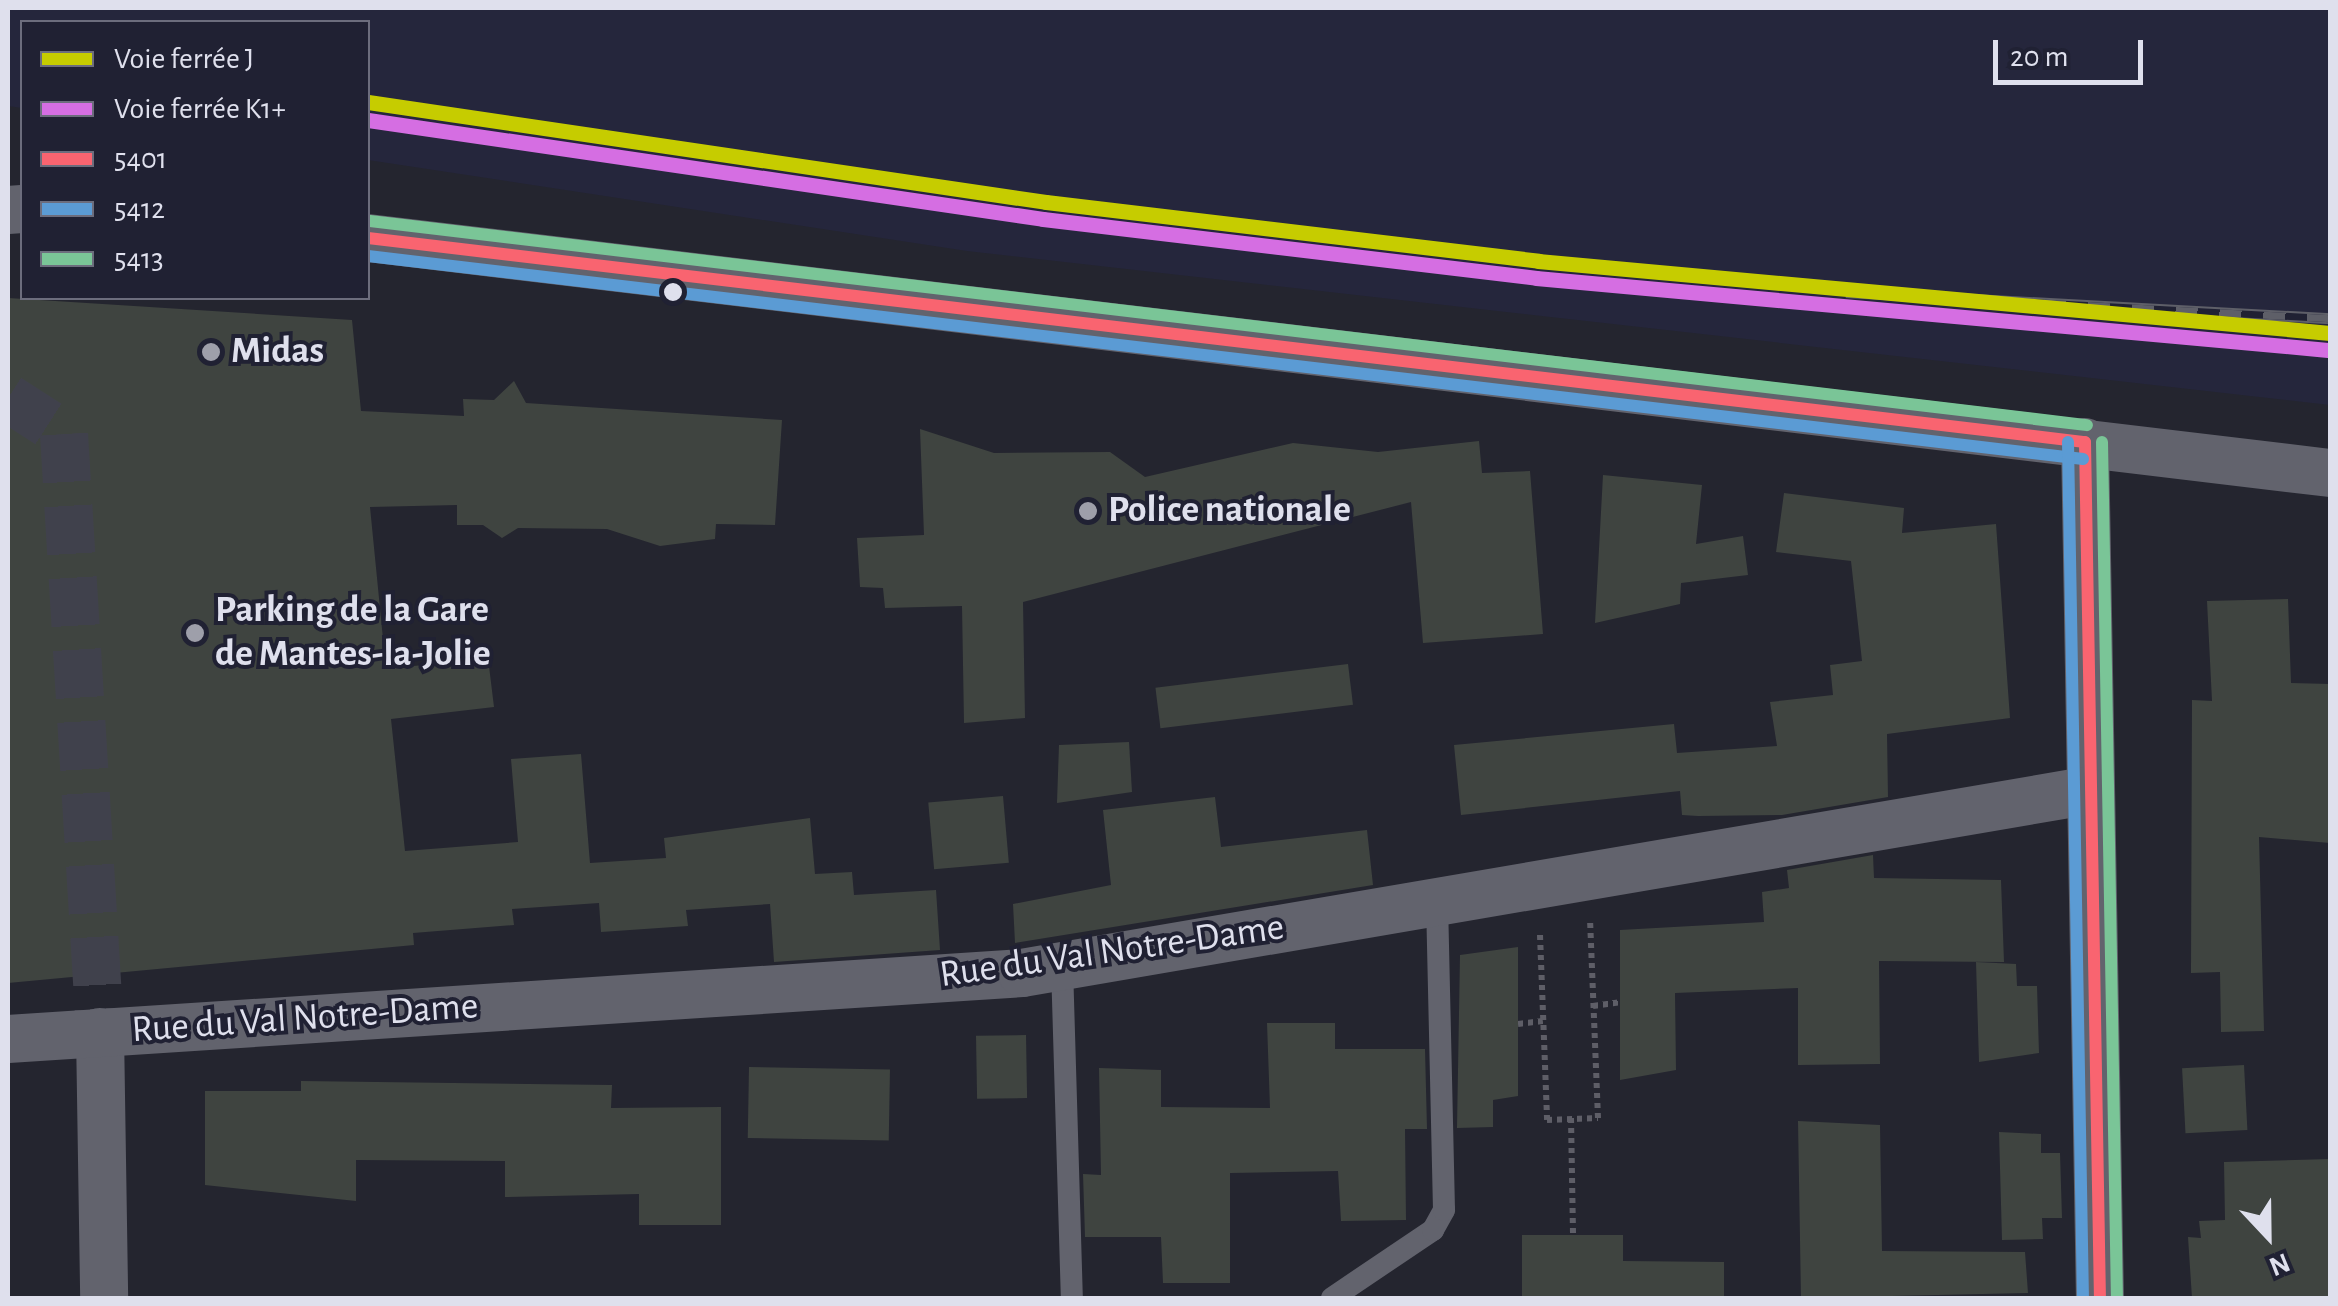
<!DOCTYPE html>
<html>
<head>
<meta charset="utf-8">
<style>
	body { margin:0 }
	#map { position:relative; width:2338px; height:1306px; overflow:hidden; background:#24252f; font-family:"Alegreya Sans",sans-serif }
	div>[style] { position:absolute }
	.built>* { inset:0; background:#25263c }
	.building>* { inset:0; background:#3f4440; transform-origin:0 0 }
	.street-tunnel>* { height:48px; margin-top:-24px; transform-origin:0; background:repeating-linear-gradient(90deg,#40414c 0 48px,transparent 0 72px) }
	.path>* { height:6px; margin-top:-3px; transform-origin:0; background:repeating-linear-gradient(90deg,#5e5e67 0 5px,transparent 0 10px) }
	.lane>* { height:22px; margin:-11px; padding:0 11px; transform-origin:11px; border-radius:11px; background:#62636d }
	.street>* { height:48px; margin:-24px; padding:0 24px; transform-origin:24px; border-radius:24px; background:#62636d }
	.rail>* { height:11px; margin-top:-5.5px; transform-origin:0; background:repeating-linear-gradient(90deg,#202133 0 22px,#5e5f68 0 44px); box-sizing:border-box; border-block:2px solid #5e5f68 }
	.bus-1>* { height:12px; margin:-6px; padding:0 6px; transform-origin:6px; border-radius:6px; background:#f96470 }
	.bus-2>* { height:12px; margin:-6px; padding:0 6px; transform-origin:6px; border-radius:6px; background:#5b9bd4 }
	.bus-3>* { height:12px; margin:-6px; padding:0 6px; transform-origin:6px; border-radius:6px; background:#7ac597 }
	.rail-1>* { height:15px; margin:-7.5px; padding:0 7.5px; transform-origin:7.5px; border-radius:7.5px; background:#c6cc00 }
	.rail-2>* { height:15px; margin:-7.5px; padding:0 7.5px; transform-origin:7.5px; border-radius:7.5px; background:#d56ee2 }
	.dots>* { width:28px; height:28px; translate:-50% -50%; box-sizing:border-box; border:5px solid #202133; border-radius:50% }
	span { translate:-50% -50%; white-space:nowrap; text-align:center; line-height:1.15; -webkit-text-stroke:8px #202133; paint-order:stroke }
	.poi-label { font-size:38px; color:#dfe0ed; font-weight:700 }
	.left { translate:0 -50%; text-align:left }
	.street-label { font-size:38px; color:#dfe0ed }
	.frame { position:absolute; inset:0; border:10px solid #dfe0ed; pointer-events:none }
	.legend { position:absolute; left:20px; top:20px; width:350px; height:280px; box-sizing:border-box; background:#202133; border:2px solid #6c6d7d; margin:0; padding:12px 18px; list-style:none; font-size:30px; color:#dfe0ed }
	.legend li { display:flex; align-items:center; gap:20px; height:50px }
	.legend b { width:50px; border:2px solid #6c6d7d }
	.north { position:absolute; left:2218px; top:1186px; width:100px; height:100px; -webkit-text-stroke:8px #202133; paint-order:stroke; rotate:158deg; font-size:28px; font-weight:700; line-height:40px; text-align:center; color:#dfe0ed }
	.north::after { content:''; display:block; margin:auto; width:35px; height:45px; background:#dfe0ed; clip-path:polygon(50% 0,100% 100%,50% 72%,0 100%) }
	.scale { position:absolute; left:1993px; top:40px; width:150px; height:45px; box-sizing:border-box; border:5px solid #dfe0ed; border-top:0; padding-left:12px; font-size:30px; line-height:35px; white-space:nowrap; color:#dfe0ed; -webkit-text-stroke:8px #202133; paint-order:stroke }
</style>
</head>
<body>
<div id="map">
	<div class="built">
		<div style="clip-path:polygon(8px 8px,2330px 8px,2330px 405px,967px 251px,368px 160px,368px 22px,22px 22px,22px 108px,8px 106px)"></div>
	</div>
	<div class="building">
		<div style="clip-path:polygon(8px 298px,352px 320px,361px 411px,464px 416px,463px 399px,494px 400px,514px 381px,526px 403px,782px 420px,775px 525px,716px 524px,715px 539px,660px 546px,607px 529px,518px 528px,502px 538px,483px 525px,457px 525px,457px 505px,370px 507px,386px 669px,488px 658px,494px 707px,391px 719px,405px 851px,518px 842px,511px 759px,581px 754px,590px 863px,666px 858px,664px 838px,810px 818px,815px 874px,852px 872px,854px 895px,936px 890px,940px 950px,774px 962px,770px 904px,686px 910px,688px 926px,601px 932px,599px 903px,512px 909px,514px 925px,413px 933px,414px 945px,8px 983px)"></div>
		<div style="clip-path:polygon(920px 429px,994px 453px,1110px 452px,1145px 477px,1293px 443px,1378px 452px,1479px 441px,1482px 473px,1530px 471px,1543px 634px,1423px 643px,1411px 502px,1023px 602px,1025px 718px,964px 723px,962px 606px,885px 608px,883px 588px,860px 587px,857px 538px,924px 535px)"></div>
		<div style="clip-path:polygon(1603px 475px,1702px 485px,1696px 544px,1743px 536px,1748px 575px,1681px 583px,1680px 604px,1595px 623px)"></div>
		<div style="clip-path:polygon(1784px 493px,1904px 508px,1902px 533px,1996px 524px,2010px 718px,1887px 734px,1888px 797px,1782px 815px,1698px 816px,1682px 815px,1680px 791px,1461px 815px,1454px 745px,1674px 724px,1677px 753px,1777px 746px,1770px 702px,1833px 695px,1830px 665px,1862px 661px,1851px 561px,1776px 552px)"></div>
		<div style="clip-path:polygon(2288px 599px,2291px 683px,2330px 684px,2330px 843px,2259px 837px,2264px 1031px,2221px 1032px,2220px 972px,2191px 973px,2192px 700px,2212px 701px,2207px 601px)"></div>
		<div style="left:1348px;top:664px;width:41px;height:194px;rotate:83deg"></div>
		<div style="clip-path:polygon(1129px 742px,1132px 792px,1057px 803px,1059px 745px)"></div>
		<div style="left:1003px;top:796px;width:67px;height:75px;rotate:85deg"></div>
		<div style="clip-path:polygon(1215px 797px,1221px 847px,1367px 830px,1373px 885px,1015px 943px,1013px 904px,1111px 885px,1103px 810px)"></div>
		<div style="clip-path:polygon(1873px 855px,1874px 878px,2001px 880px,2004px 962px,1879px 961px,1880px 1064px,1798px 1065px,1798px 988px,1675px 993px,1676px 1070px,1620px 1080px,1620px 930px,1764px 922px,1762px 892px,1789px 888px,1787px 870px)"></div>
		<div style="clip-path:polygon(1518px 947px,1518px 1096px,1493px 1100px,1493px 1127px,1457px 1128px,1460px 955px)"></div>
		<div style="clip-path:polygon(1976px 962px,2016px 964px,2017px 986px,2037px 986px,2039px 1053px,1979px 1062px)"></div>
		<div style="clip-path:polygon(1267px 1023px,1335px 1023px,1335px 1049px,1425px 1049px,1427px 1129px,1405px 1129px,1406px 1220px,1341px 1221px,1338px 1171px,1230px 1173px,1230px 1283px,1163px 1283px,1161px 1237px,1085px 1237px,1083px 1174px,1101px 1175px,1099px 1068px,1161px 1070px,1161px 1107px,1270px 1108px)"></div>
		<div style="left:1026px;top:1035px;width:63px;height:50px;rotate:89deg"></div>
		<div style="left:2244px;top:1065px;width:65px;height:62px;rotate:87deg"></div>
		<div style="left:749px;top:1067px;width:141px;height:71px;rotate:1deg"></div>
		<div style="clip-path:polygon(301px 1081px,612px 1085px,611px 1108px,721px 1107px,721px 1225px,639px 1225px,639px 1194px,505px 1197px,505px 1161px,356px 1160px,356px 1201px,205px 1185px,205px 1091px,301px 1091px)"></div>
		<div style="clip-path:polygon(1798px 1121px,1880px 1125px,1882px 1251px,2025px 1252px,2028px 1293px,1801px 1298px)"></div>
		<div style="clip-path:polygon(1999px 1132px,2041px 1134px,2041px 1153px,2060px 1153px,2062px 1218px,2042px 1218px,2043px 1239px,2002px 1240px)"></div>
		<div style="clip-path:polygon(2330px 1159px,2330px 1298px,2192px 1298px,2188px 1237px,2201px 1238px,2199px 1221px,2225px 1220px,2224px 1162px)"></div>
		<div style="clip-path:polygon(1522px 1235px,1623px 1235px,1623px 1261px,1724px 1262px,1724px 1298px,1522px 1298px)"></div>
	</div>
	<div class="street-tunnel">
		<div style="left:8px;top:398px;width:67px;rotate:32.7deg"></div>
		<div style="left:64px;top:434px;width:599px;rotate:86.55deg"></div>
	</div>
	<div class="path">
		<div style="left:1540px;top:935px;width:185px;rotate:87.8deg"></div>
		<div style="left:1547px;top:1120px;width:51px;rotate:-2.2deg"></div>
		<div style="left:1598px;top:1118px;width:196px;rotate:-92.3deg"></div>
		<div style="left:1593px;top:1006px;width:27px;rotate:-8deg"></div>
		<div style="left:1518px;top:1024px;width:25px;rotate:-7deg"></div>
		<div style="left:1571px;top:1118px;width:117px;rotate:89deg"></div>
	</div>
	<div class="lane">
		<div style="left:1062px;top:966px;width:332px;rotate:88.3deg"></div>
		<div style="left:1332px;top:1298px;width:122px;rotate:-34deg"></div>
		<div style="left:1433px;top:1230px;width:23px;rotate:-61deg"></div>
		<div style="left:1444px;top:1210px;width:308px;rotate:-91.3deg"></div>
	</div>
	<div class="street">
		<div style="left:8px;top:210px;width:14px;rotate:-4deg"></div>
		<div style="left:368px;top:238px;width:1976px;rotate:6.83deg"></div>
		<div style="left:2085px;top:442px;width:856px;rotate:89deg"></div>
		<div style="left:100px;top:1032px;width:266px;rotate:89.1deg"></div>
		<div style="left:8px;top:1039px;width:1016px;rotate:-3.72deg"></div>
		<div style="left:1022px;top:973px;width:1079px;rotate:-9.71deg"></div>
	</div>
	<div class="rail">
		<div style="left:1846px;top:292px;width:485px;rotate:3.1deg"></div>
	</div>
	<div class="bus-1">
		<div style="left:368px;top:238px;width:1729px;rotate:6.78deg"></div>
		<div style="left:2085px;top:442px;width:856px;rotate:89deg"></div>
	</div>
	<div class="bus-2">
		<div style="left:368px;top:256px;width:1727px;rotate:6.75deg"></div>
		<div style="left:2068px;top:442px;width:856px;rotate:89deg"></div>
	</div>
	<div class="bus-3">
		<div style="left:370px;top:221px;width:1729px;rotate:6.78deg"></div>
		<div style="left:2102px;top:442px;width:856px;rotate:89deg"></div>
	</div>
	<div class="rail-1">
		<div style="left:368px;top:102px;width:685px;rotate:8.39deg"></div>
		<div style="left:1046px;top:202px;width:496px;rotate:6.8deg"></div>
		<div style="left:1538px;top:261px;width:795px;rotate:5.19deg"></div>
	</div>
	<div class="rail-2">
		<div style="left:368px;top:120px;width:682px;rotate:8.34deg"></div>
		<div style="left:1043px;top:219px;width:497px;rotate:6.8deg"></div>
		<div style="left:1536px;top:278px;width:795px;rotate:5.19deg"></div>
	</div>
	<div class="dots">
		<div style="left:673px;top:292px;background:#dfe0ed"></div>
		<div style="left:211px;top:352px;background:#9e9faa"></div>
		<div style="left:1088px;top:511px;background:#9e9faa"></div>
		<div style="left:195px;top:633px;background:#9e9faa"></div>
	</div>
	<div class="poi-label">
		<span class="left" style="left:231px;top:352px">Midas</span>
		<span class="left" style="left:1108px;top:511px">Police nationale</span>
		<span class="left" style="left:215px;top:633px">Parking de la Gare<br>de Mantes-la-Jolie</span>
	</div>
	<div class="street-label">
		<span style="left:1112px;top:952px;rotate:-8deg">Rue du Val Notre-Dame</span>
		<span style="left:305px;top:1019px;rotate:-4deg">Rue du Val Notre-Dame</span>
	</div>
	<div class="frame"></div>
	<ul class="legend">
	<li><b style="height:12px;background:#c6cc00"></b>Voie ferrée J</li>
	<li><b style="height:12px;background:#d56ee2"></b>Voie ferrée K1+</li>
	<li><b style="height:12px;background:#f96470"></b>5401</li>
	<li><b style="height:12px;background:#5b9bd4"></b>5412</li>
	<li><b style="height:12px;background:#7ac597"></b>5413</li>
	</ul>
	<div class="north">N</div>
	<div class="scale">20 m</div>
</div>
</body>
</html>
